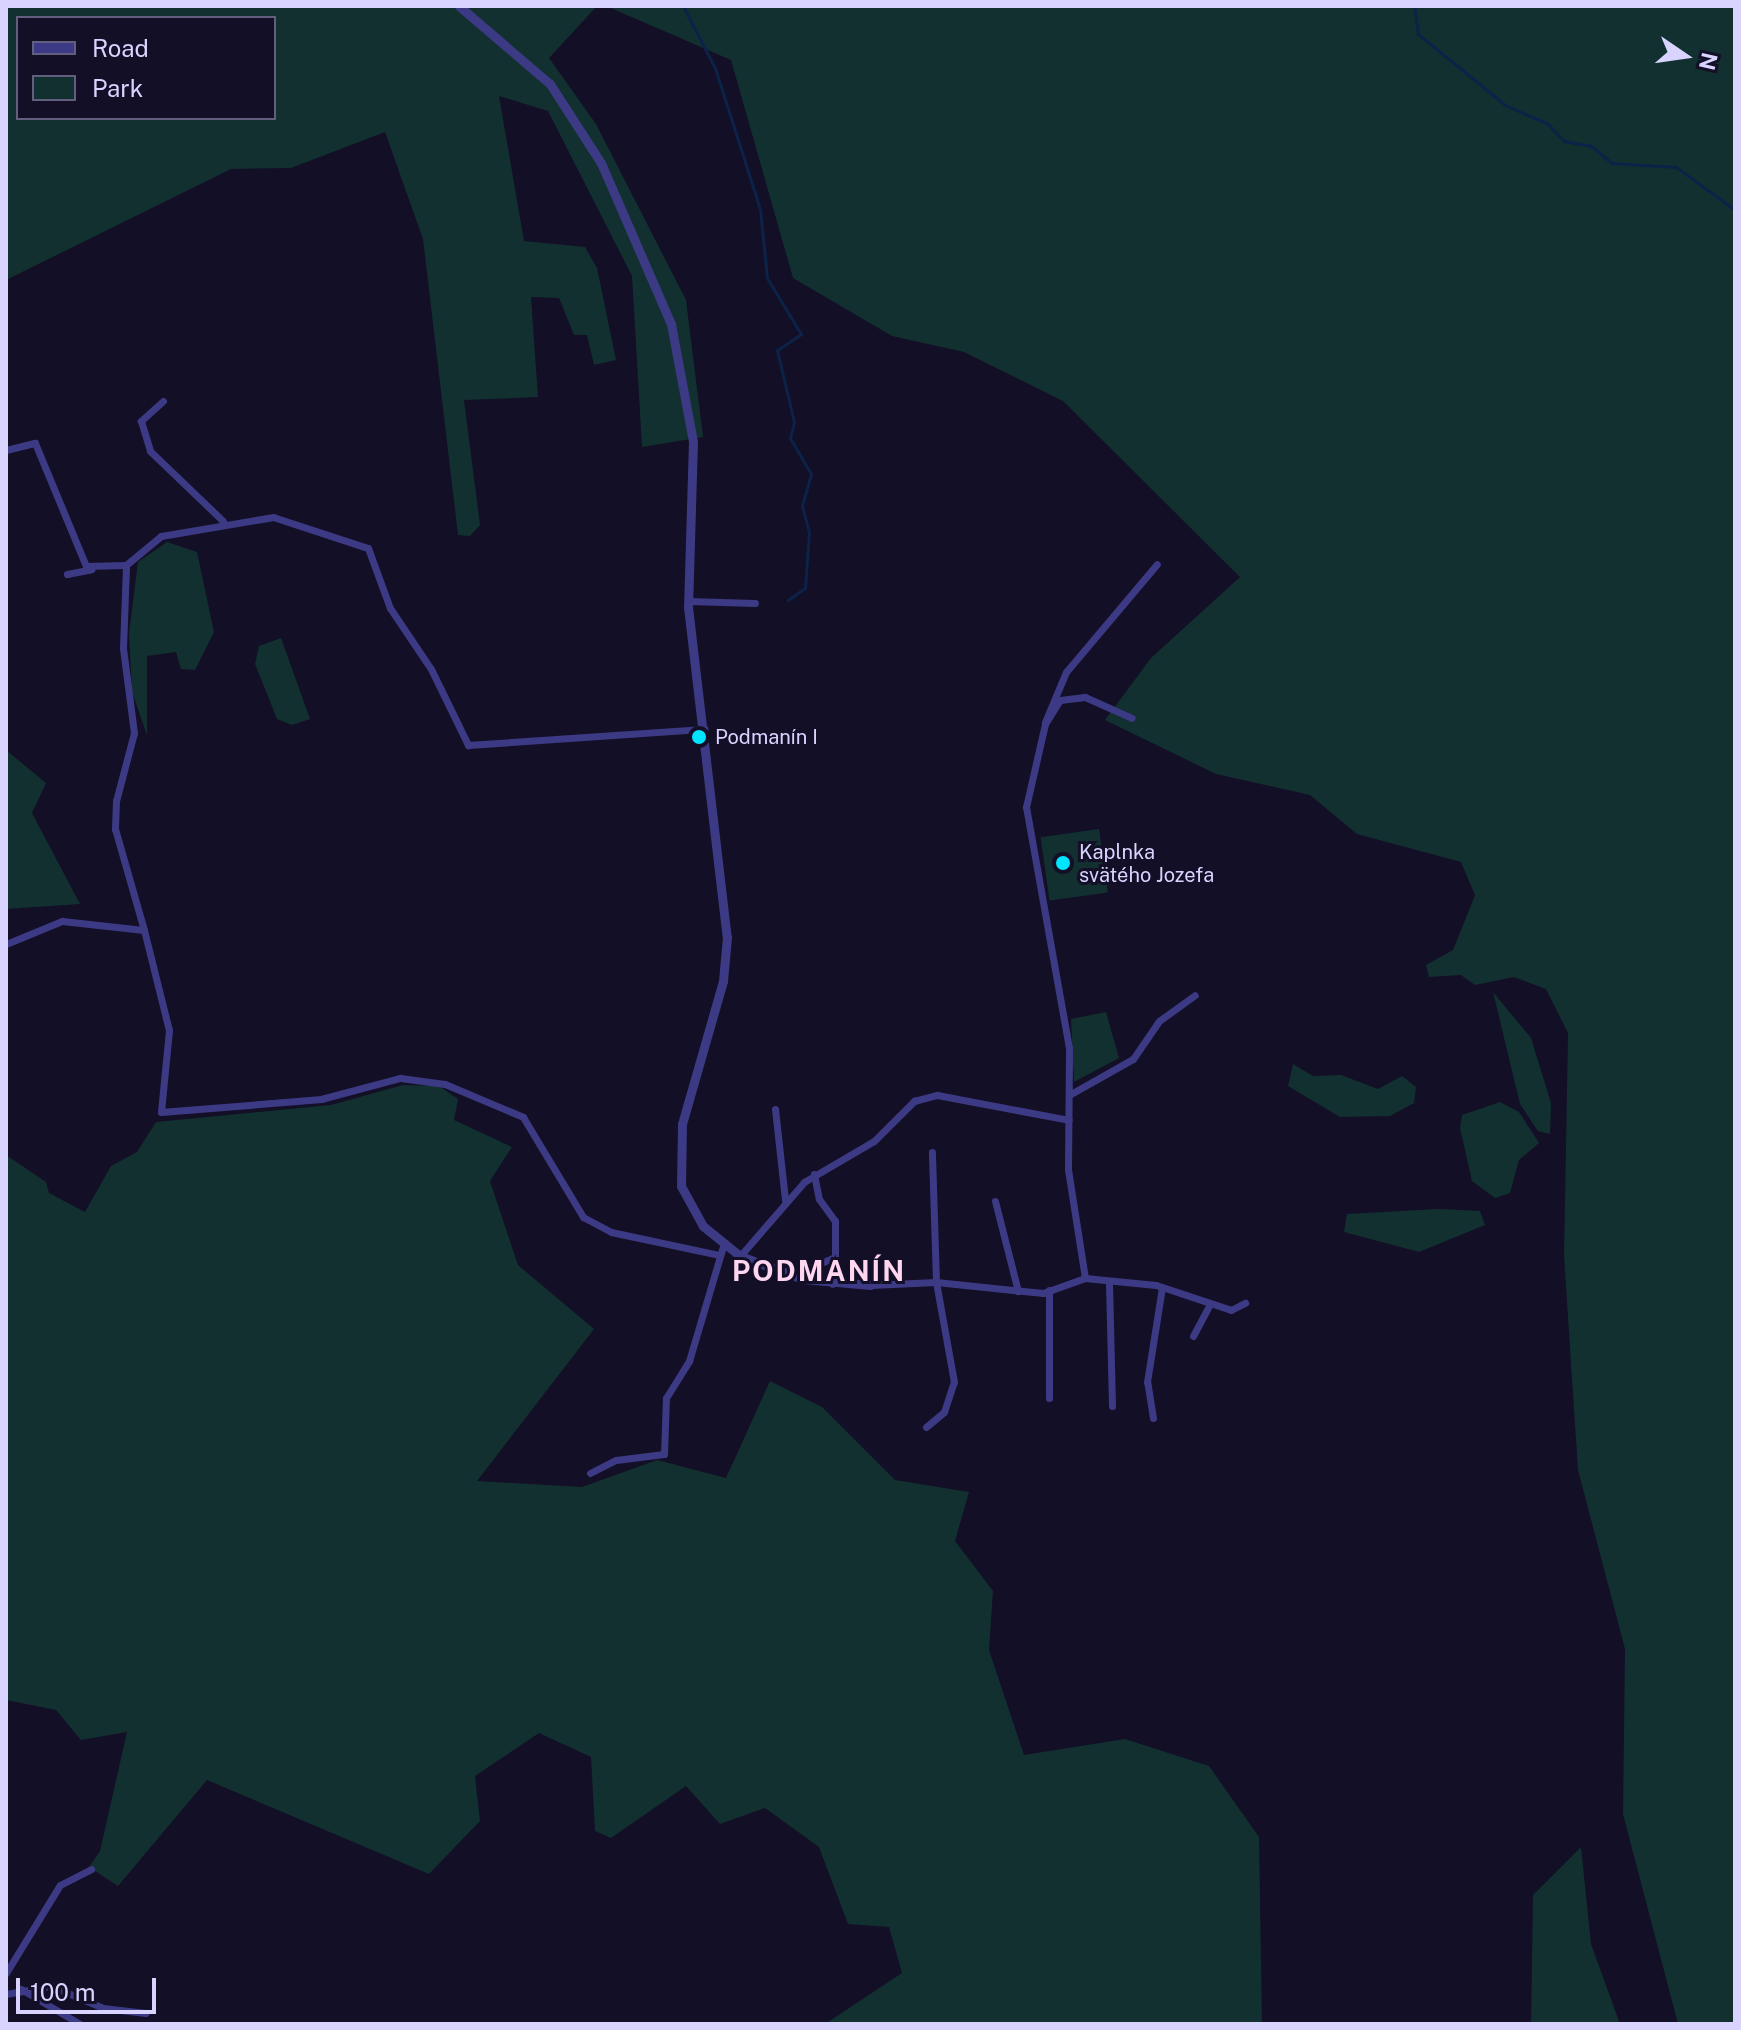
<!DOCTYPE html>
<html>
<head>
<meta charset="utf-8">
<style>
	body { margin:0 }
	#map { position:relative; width:1741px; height:2030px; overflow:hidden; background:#130f26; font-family:"Public Sans",sans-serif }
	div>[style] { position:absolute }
	.green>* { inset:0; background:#12302f; transform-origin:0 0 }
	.stream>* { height:3px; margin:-1.5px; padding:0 1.5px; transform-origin:1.5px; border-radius:1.5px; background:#0c2248 }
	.minor>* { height:7px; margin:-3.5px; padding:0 3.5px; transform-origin:3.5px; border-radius:3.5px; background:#3d3a85 }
	.tertiary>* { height:9px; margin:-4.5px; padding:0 4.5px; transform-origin:4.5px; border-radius:4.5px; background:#3d3a85 }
	.dots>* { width:22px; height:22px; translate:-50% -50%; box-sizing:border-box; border:4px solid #130f26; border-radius:50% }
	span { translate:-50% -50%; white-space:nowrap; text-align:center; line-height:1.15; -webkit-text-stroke:6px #130f26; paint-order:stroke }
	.poi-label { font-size:20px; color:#d9d4ff }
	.left { translate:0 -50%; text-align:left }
	.district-label { font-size:28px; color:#ffd6f0; font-weight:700; letter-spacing:2px }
	.frame { position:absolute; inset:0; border:8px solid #d9d4ff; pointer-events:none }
	.legend { position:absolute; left:16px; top:16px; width:260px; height:104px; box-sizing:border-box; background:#130f26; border:2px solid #625e7d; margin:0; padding:10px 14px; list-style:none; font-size:24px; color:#d9d4ff }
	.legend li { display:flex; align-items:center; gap:16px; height:40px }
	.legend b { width:40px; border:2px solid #625e7d }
	.north { position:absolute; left:1645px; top:16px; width:80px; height:80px; -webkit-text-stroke:6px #130f26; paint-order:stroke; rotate:103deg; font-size:22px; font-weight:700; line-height:32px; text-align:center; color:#d9d4ff }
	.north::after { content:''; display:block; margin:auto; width:28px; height:36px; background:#d9d4ff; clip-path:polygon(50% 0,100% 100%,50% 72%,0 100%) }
	.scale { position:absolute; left:16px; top:1978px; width:140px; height:36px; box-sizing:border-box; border:4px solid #d9d4ff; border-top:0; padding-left:10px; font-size:24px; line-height:28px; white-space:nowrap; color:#d9d4ff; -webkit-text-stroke:6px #130f26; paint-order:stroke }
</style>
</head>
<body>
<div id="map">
	<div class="green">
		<div style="clip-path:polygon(evenodd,6px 6px,597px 6px,549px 58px,596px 124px,686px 300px,703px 437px,642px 447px,632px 276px,548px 111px,499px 96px,524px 241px,585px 247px,597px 268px,616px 360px,594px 365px,587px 335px,574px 335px,559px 298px,531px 297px,538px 397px,464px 400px,480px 525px,470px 536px,458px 535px,423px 239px,385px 132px,291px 168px,231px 169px,6px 280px,6px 6px,18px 18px,274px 18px,274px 118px,18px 118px,18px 18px)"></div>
		<div style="clip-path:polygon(606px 6px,1735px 6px,1735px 2024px,1678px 2024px,1623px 1814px,1625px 1649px,1578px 1470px,1564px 1256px,1568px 1033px,1546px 989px,1514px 977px,1475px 985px,1461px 975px,1429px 977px,1426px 965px,1453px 950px,1475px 895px,1461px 862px,1357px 834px,1310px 795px,1216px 774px,1105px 720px,1151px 658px,1240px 577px,1063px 401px,964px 352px,892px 336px,793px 278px,731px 60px)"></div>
		<div style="clip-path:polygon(167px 542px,197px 552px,214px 632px,195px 670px,181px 669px,176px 652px,147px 656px,147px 735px,132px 692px,129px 633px,138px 562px)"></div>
		<div style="clip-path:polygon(281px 638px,310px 719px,292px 725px,277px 719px,255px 664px,259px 646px)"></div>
		<div style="clip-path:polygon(6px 750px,46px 783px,32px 813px,80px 904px,6px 909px)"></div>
		<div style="left:1099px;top:829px;width:64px;height:59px;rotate:82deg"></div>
		<div style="clip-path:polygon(1493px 992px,1531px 1038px,1551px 1103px,1550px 1134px,1538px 1131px,1520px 1104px)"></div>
		<div style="clip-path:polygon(1106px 1012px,1119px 1058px,1074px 1082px,1071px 1019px)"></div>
		<div style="clip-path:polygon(1293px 1064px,1313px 1076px,1341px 1075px,1378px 1089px,1402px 1076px,1416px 1087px,1414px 1103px,1390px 1116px,1340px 1117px,1288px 1086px)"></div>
		<div style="clip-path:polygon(403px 1085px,439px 1086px,458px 1099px,454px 1120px,512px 1147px,490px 1181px,518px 1265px,594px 1329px,477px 1481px,582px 1487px,657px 1460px,726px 1478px,770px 1381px,822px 1407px,895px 1480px,969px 1492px,955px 1541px,993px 1591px,989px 1650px,1024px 1755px,1125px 1739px,1209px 1766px,1259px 1837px,1262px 2024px,825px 2024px,902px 1973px,889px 1927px,848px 1924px,819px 1847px,765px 1808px,720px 1824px,686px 1786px,611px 1838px,595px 1831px,591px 1757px,539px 1733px,475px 1776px,480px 1821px,429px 1874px,207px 1780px,118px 1886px,89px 1867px,100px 1851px,127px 1732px,81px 1740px,56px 1710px,6px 1700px,6px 1155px,46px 1182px,49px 1193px,85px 1212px,111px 1166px,137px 1152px,156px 1122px,331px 1105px)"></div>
		<div style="clip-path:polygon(1500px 1102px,1519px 1112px,1539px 1143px,1519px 1160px,1510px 1193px,1495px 1198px,1472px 1181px,1460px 1128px,1462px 1115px)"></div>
		<div style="clip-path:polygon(1438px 1209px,1480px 1211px,1485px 1225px,1419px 1252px,1344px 1232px,1347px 1214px)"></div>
		<div style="clip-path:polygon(1581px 1847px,1591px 1944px,1620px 2024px,1531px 2024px,1533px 1895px)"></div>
	</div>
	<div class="stream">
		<div style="left:683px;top:6px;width:70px;rotate:62.7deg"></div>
		<div style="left:715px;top:68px;width:148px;rotate:72.3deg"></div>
		<div style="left:760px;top:209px;width:69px;rotate:84.2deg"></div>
		<div style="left:767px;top:278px;width:66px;rotate:58.7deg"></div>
		<div style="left:801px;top:334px;width:29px;rotate:146deg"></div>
		<div style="left:777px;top:350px;width:74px;rotate:76.7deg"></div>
		<div style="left:794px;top:422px;width:16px;rotate:104deg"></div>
		<div style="left:790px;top:438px;width:42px;rotate:59.7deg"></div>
		<div style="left:811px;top:474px;width:33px;rotate:106deg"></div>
		<div style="left:802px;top:506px;width:27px;rotate:75deg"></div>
		<div style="left:809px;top:532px;width:56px;rotate:94.1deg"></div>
		<div style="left:805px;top:588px;width:21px;rotate:145deg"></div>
		<div style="left:1414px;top:6px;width:28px;rotate:82deg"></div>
		<div style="left:1418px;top:34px;width:112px;rotate:39.2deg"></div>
		<div style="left:1505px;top:105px;width:47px;rotate:23.8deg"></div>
		<div style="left:1548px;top:124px;width:23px;rotate:47deg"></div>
		<div style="left:1564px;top:141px;width:27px;rotate:10deg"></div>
		<div style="left:1591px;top:146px;width:27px;rotate:39deg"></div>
		<div style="left:1612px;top:163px;width:64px;rotate:3.6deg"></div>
		<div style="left:1676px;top:167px;width:73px;rotate:36.1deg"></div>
	</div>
	<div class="minor">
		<div style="left:163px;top:401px;width:30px;rotate:138deg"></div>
		<div style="left:141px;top:421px;width:31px;rotate:73deg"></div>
		<div style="left:150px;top:451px;width:101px;rotate:43.8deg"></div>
		<div style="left:6px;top:450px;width:30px;rotate:-14deg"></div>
		<div style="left:35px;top:443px;width:133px;rotate:67.5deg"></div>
		<div style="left:86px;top:566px;width:40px;rotate:-1.4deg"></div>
		<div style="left:67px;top:574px;width:25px;rotate:-11deg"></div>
		<div style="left:688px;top:601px;width:67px;rotate:1.7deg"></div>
		<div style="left:1045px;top:722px;width:54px;rotate:-67.2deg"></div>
		<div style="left:1066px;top:672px;width:141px;rotate:-49.9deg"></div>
		<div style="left:144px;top:930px;width:103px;rotate:76deg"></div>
		<div style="left:169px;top:1030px;width:82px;rotate:95.6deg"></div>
		<div style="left:161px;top:1112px;width:161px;rotate:-4.6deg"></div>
		<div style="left:321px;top:1099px;width:82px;rotate:-14.9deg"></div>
		<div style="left:400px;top:1078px;width:45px;rotate:7.6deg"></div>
		<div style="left:445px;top:1084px;width:85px;rotate:22.9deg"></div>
		<div style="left:523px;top:1117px;width:117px;rotate:59deg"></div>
		<div style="left:583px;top:1217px;width:32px;rotate:28deg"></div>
		<div style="left:611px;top:1232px;width:110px;rotate:12deg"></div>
		<div style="left:6px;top:944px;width:61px;rotate:-22.3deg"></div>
		<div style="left:62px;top:921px;width:82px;rotate:6.3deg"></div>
		<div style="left:144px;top:930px;width:105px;rotate:-106deg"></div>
		<div style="left:115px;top:829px;width:28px;rotate:-88deg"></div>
		<div style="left:116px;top:801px;width:70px;rotate:-75.2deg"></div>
		<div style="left:134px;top:733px;width:86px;rotate:-97.4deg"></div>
		<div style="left:123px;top:648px;width:83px;rotate:-87.9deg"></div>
		<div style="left:126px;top:565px;width:45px;rotate:-39.6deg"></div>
		<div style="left:161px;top:536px;width:114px;rotate:-9.6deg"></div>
		<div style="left:273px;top:517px;width:100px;rotate:18.1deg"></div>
		<div style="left:368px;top:548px;width:64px;rotate:69.9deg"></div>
		<div style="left:390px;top:608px;width:73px;rotate:56.1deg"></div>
		<div style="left:431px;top:669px;width:85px;rotate:64deg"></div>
		<div style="left:468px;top:745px;width:237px;rotate:-3.9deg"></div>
		<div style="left:1069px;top:1095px;width:73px;rotate:-29.4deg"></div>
		<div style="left:1133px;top:1059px;width:46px;rotate:-55.6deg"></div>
		<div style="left:1159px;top:1021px;width:44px;rotate:-35.8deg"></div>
		<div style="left:775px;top:1109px;width:92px;rotate:83.7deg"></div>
		<div style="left:814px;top:1174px;width:25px;rotate:79deg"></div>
		<div style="left:819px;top:1199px;width:27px;rotate:54deg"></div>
		<div style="left:835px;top:1221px;width:36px;rotate:90deg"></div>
		<div style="left:995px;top:1201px;width:93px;rotate:75.7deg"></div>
		<div style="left:740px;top:1256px;width:98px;rotate:-49.1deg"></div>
		<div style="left:804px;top:1182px;width:81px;rotate:-30.4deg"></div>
		<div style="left:874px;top:1141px;width:57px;rotate:-45deg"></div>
		<div style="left:914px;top:1101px;width:24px;rotate:-15deg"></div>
		<div style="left:937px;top:1095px;width:134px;rotate:10.7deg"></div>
		<div style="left:790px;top:1276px;width:49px;rotate:-22.9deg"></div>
		<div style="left:835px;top:1257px;width:27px;rotate:96deg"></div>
		<div style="left:1085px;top:1278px;width:110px;rotate:-98.9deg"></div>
		<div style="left:1068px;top:1169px;width:121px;rotate:-89.5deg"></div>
		<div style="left:1069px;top:1048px;width:245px;rotate:-100.1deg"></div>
		<div style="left:1026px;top:807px;width:85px;rotate:-77.1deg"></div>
		<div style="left:1045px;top:724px;width:28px;rotate:-58deg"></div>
		<div style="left:1060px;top:700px;width:25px;rotate:-7deg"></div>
		<div style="left:1085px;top:697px;width:51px;rotate:24.1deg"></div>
		<div style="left:1109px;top:1283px;width:123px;rotate:88.6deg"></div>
		<div style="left:871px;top:1285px;width:65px;rotate:-2.6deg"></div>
		<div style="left:936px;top:1282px;width:108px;rotate:5.9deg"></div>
		<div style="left:1043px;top:1293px;width:45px;rotate:-19.7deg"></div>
		<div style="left:1085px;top:1278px;width:71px;rotate:5.6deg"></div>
		<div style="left:1156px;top:1285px;width:79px;rotate:18.4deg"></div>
		<div style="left:1231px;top:1310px;width:16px;rotate:-27deg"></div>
		<div style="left:1193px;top:1336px;width:34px;rotate:-62deg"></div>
		<div style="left:1049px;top:1398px;width:108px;rotate:-90deg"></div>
		<div style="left:1153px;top:1418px;width:36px;rotate:-99deg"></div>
		<div style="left:1147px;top:1382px;width:96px;rotate:-81deg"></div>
		<div style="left:926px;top:1427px;width:23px;rotate:-40deg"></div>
		<div style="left:944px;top:1412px;width:32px;rotate:-72deg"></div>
		<div style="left:954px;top:1382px;width:102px;rotate:-100.2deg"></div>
		<div style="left:936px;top:1282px;width:130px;rotate:-91.8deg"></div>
		<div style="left:590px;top:1473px;width:29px;rotate:-27deg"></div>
		<div style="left:616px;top:1460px;width:48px;rotate:-7.1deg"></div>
		<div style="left:664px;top:1454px;width:56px;rotate:-88deg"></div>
		<div style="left:666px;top:1398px;width:44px;rotate:-58.1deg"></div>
		<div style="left:689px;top:1361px;width:120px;rotate:-73.5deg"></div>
		<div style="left:6px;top:1973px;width:103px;rotate:-58.5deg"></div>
		<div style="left:60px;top:1885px;width:35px;rotate:-27deg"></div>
		<div style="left:21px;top:1989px;width:69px;rotate:30.7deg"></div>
		<div style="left:6px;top:1994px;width:46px;rotate:-10.1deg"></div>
		<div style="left:51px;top:1986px;width:56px;rotate:22.9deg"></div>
		<div style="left:103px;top:2008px;width:43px;rotate:6.6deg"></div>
	</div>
	<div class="tertiary">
		<div style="left:459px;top:6px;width:120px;rotate:40.6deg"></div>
		<div style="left:550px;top:84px;width:94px;rotate:57.2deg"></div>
		<div style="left:601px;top:163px;width:176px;rotate:66.5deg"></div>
		<div style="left:671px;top:324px;width:119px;rotate:79.4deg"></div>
		<div style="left:693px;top:441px;width:166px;rotate:91.7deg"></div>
		<div style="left:688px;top:607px;width:332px;rotate:83.3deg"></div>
		<div style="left:727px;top:937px;width:44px;rotate:95.2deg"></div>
		<div style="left:723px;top:981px;width:149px;rotate:106deg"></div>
		<div style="left:682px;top:1124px;width:62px;rotate:90.9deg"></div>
		<div style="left:681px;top:1186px;width:46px;rotate:61.2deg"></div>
		<div style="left:703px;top:1226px;width:48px;rotate:39deg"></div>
		<div style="left:740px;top:1256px;width:67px;rotate:20.1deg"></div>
		<div style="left:803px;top:1279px;width:68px;rotate:5deg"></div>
	</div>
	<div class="dots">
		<div style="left:699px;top:737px;background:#00e5ff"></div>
		<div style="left:1063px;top:863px;background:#00e5ff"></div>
	</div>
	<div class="poi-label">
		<span class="left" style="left:715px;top:737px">Podmanín I</span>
		<span class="left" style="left:1079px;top:864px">Kaplnka<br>svätého Jozefa</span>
	</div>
	<div class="district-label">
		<span style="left:819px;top:1271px">PODMANÍN</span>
	</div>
	<div class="frame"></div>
	<ul class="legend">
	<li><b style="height:10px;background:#3d3a85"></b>Road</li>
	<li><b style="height:22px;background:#12302f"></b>Park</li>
	</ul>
	<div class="north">N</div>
	<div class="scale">100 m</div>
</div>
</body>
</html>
